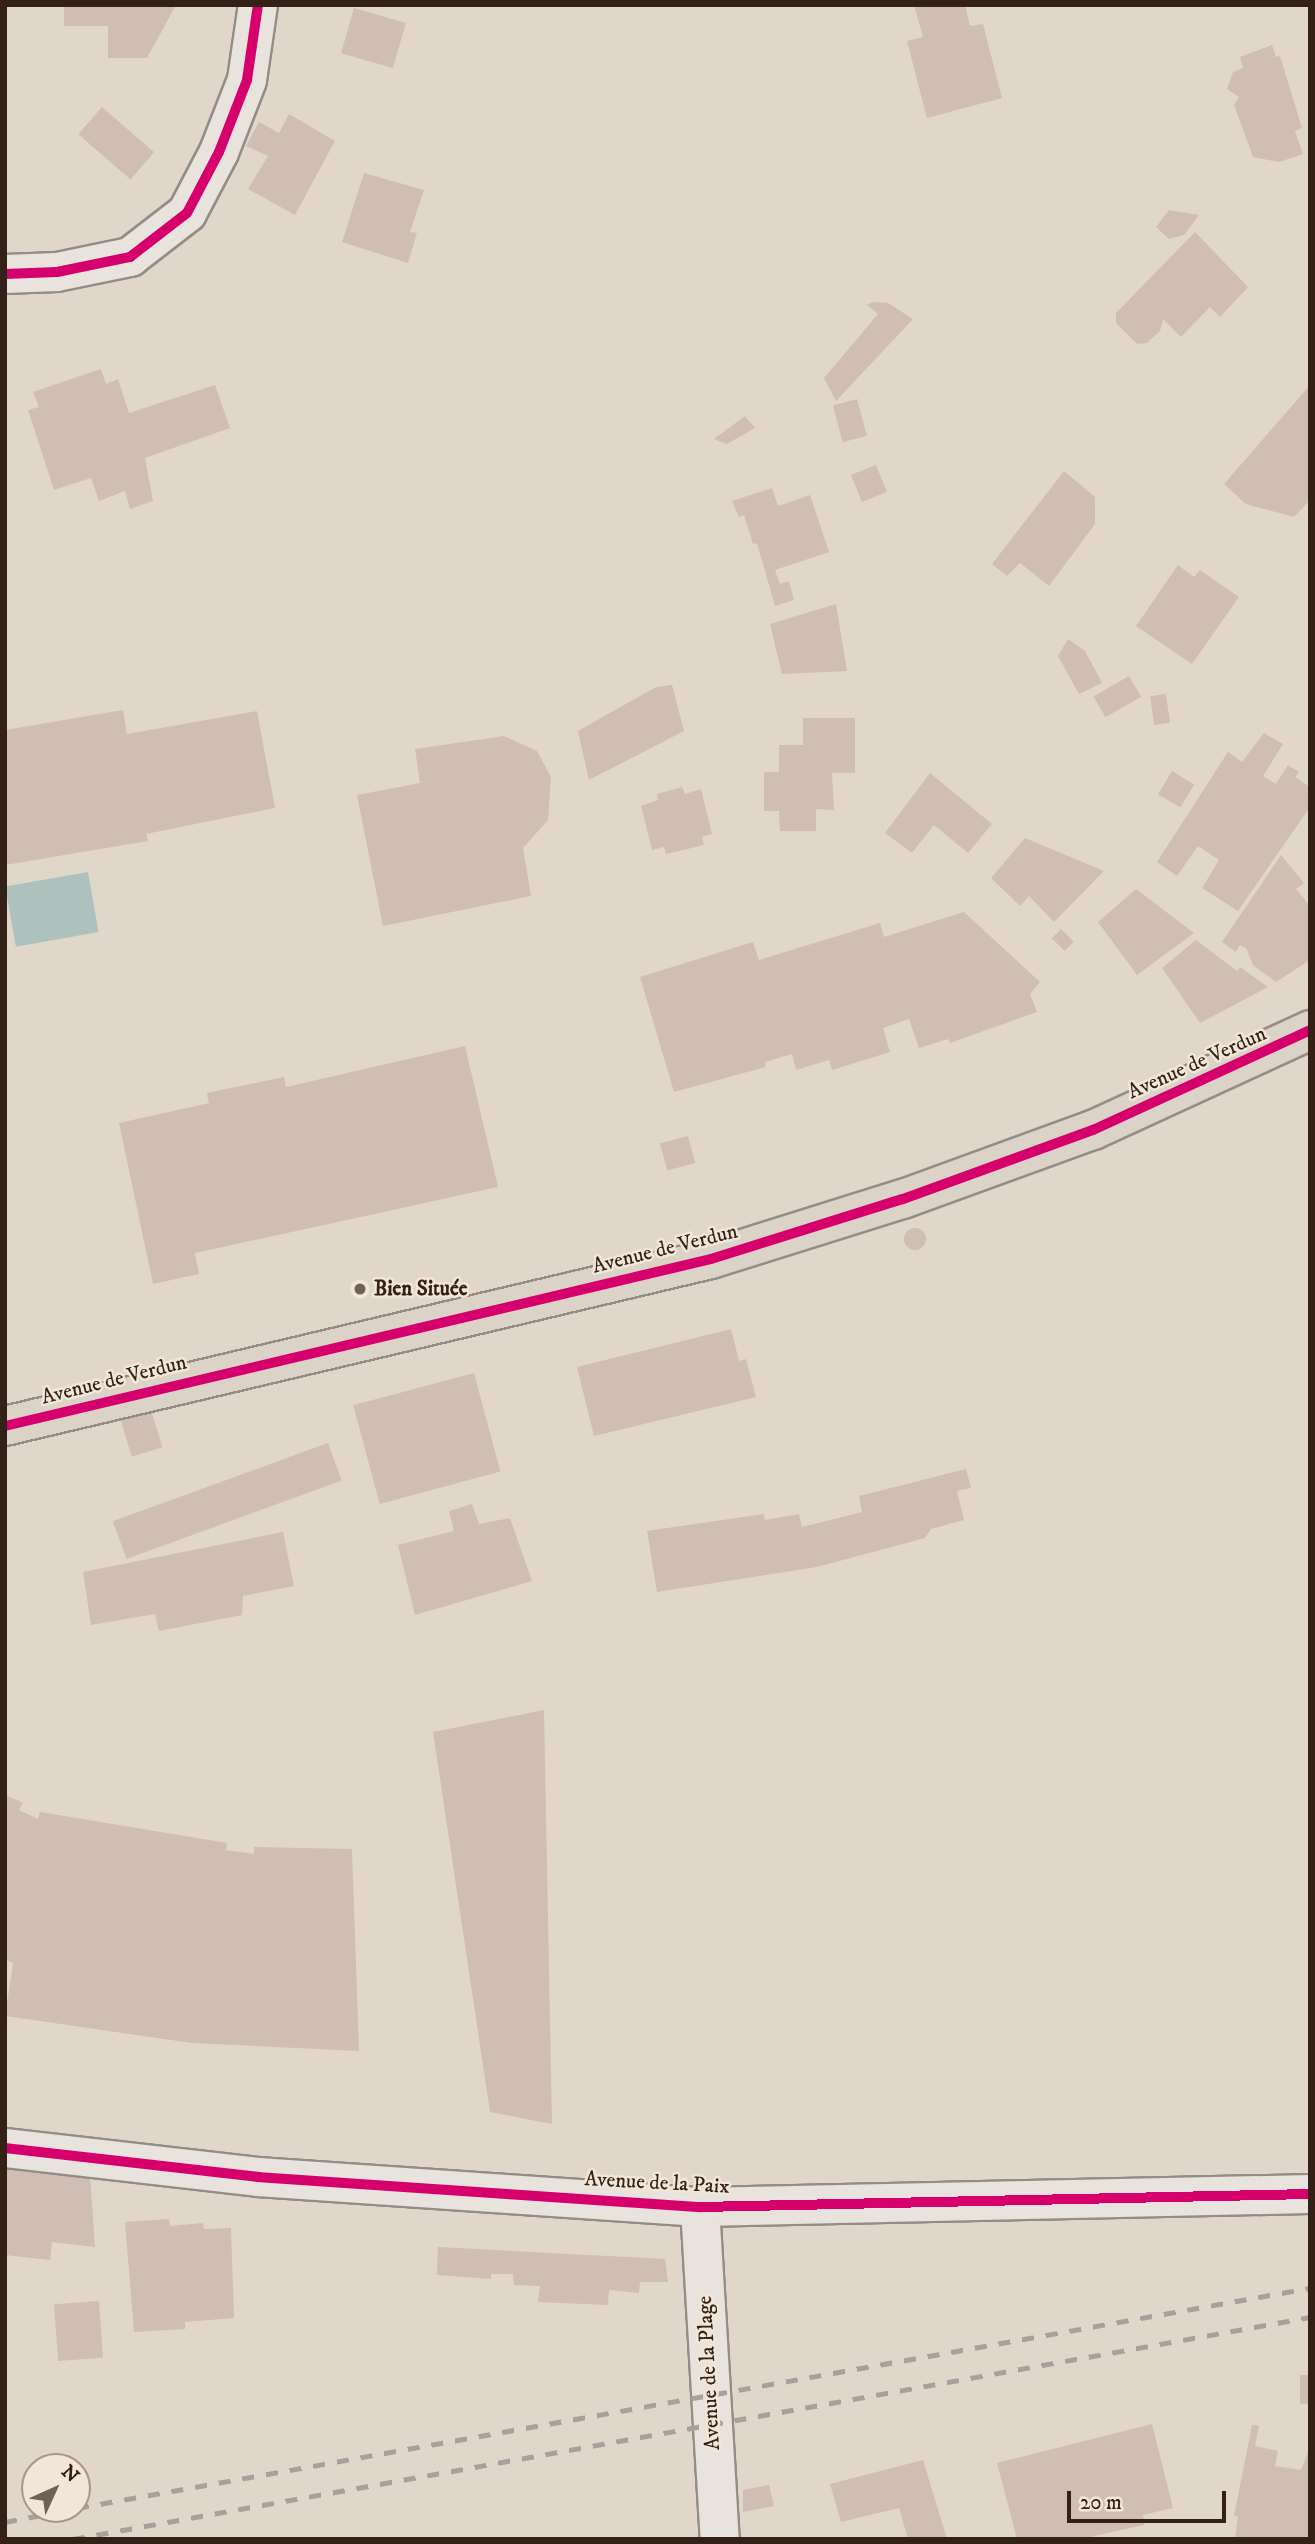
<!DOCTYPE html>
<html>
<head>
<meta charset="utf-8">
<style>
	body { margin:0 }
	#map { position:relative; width:1315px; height:2544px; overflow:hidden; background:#e0d7ca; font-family:"IM FELL DW Pica",serif }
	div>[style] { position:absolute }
	.water>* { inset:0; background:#aec2bd; transform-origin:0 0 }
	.building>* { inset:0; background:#d0bdb4; transform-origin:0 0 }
	.round { border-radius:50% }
	.roads { filter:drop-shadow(2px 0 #948d85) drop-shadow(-2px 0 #948d85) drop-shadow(0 2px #948d85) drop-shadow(0 -2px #948d85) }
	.minor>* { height:38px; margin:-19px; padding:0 19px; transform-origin:19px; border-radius:19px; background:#e8e3dc }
	.primary>* { height:38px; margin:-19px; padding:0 19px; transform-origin:19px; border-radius:19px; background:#dbd3c7 }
	.rail>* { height:5px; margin-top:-2.5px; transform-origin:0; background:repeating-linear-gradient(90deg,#a7a19b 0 12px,transparent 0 24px) }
	.cycleway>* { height:10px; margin:-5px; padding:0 5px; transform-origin:5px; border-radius:5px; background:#d6006c }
	.dots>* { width:19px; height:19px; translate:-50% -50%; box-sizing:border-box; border:4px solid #f1e6d7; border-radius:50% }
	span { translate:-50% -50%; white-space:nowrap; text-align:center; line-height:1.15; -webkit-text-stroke:5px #f1e6d7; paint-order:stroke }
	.street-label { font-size:21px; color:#332118 }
	.poi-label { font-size:21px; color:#332118; font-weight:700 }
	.left { translate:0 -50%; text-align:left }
	.frame { position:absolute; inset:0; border:7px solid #332118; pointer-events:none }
	.north { position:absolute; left:21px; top:2453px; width:70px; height:70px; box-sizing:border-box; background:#f1e6d7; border:2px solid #a5978b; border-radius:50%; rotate:45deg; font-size:19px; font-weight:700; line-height:28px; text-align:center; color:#332118 }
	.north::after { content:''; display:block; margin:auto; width:24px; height:32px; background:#706156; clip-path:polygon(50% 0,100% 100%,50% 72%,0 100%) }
	.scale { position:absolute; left:1067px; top:2491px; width:159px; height:32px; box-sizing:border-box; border:4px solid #332118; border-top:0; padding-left:9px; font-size:21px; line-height:24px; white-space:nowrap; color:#332118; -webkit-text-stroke:5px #f1e6d7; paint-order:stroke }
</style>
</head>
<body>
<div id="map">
	<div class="water">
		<div style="left:88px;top:872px;width:61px;height:84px;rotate:80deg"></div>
	</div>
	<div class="building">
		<div style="clip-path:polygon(64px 5px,176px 5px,147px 58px,108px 58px,108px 26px,64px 26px)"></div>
		<div style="clip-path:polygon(914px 5px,965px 5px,970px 26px,983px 24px,1002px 98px,927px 118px,907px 41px,923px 37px)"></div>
		<div style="left:354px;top:8px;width:54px;height:47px;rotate:16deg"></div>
		<div style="clip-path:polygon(1272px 45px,1276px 57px,1280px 56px,1302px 128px,1295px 131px,1303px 154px,1279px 162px,1253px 157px,1234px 105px,1239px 97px,1227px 89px,1233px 72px,1243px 68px,1240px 57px)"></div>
		<div style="left:102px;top:107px;width:69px;height:36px;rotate:41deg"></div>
		<div style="clip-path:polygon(289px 114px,335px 141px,295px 215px,248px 189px,268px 156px,246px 146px,259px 122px,279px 133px)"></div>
		<div style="clip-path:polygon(364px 173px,424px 190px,410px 232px,417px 233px,408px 263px,342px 242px)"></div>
		<div style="clip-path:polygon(1169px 210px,1199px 215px,1184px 235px,1169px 239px,1156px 227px)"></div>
		<div style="clip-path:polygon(1195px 232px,1248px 287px,1220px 317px,1210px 307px,1181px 337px,1163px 319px,1160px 331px,1147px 343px,1137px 344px,1116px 323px,1116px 313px)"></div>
		<div style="clip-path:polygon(873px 302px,888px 303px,913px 319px,836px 401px,824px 378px,878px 314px,867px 305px)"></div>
		<div style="clip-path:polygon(101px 369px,106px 384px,118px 379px,129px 413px,215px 385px,230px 428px,145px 458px,153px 501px,130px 509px,125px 491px,99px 501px,91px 478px,54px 490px,28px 410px,39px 407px,33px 392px)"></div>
		<div style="clip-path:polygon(1310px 385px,1310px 500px,1294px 517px,1246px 504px,1224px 484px)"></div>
		<div style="left:857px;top:399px;width:38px;height:25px;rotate:75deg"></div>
		<div style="clip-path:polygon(745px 416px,755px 428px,727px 444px,714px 439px)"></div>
		<div style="left:876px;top:465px;width:29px;height:27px;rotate:68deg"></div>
		<div style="clip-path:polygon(1064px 471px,1095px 497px,1095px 524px,1049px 586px,1020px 563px,1007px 576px,992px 564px)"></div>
		<div style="clip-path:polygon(772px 488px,778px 506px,810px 495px,829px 552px,775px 570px,780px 584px,789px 581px,794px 600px,775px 606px,757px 543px,753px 544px,744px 515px,739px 517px,732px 501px)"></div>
		<div style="clip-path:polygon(1178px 565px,1194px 577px,1200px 570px,1239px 597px,1192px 664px,1136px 626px)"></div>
		<div style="clip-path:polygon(836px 604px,847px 671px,782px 674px,770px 624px)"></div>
		<div style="clip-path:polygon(1068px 639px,1085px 651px,1102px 683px,1079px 694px,1058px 656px)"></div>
		<div style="left:1129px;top:676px;width:24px;height:41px;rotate:60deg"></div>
		<div style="clip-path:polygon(672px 685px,684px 731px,589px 780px,578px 731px,656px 687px)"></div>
		<div style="left:1166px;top:694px;width:29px;height:16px;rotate:82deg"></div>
		<div style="clip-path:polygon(123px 710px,127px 734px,257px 711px,275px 808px,146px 834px,148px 841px,5px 865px,5px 730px)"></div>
		<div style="clip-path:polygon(803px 718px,855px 718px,855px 773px,832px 773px,834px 810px,816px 809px,816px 831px,780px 831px,779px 811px,764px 811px,764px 772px,779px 772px,779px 745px,803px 745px)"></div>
		<div style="clip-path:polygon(1264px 733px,1283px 744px,1263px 776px,1276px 784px,1288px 765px,1299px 772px,1295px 777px,1310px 787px,1310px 807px,1238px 911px,1202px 888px,1219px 860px,1198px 846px,1177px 876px,1157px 862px,1228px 752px,1242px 762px)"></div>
		<div style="clip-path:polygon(504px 736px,537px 751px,551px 777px,548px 820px,523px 848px,531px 896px,383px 926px,357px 795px,420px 783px,415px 749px)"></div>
		<div style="left:1172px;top:771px;width:26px;height:27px;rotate:31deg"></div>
		<div style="clip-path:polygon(930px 773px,992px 824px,968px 853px,934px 825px,912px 853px,885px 833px)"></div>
		<div style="clip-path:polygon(682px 787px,685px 794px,701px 789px,712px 834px,702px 837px,704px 845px,666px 854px,664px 847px,652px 850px,641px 806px,658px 800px,657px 794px)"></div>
		<div style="clip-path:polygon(1025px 838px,1104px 871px,1054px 922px,1029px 896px,1020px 906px,991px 878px)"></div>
		<div style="clip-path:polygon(1281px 855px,1304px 883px,1296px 889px,1310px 906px,1310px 960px,1276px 982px,1253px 965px,1246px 948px,1240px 945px,1236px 952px,1222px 942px)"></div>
		<div style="clip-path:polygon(1136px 889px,1194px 933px,1137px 975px,1098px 922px)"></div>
		<div style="clip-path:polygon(964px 912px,1040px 982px,1030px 994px,1037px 1012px,950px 1043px,948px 1039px,919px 1048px,909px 1019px,883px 1028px,890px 1052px,832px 1070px,829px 1060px,796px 1070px,792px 1054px,765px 1062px,766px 1067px,674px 1092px,640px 977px,753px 942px,759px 960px,880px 923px,884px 937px)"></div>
		<div style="left:1061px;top:929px;width:18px;height:13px;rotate:45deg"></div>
		<div style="clip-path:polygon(1196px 940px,1237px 971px,1240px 967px,1268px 987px,1200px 1023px,1162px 968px)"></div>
		<div style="clip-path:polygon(465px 1046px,498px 1187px,195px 1253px,199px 1274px,153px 1284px,119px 1123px,209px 1103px,207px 1093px,284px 1077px,286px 1087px)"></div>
		<div style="left:688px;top:1136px;width:28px;height:29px;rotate:75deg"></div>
		<div class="round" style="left:904px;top:1228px;width:22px;height:22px"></div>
		<div style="clip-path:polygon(731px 1329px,739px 1361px,746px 1359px,756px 1397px,594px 1436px,577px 1367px)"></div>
		<div style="left:474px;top:1373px;width:102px;height:125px;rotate:75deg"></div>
		<div style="left:151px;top:1410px;width:39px;height:32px;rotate:73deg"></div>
		<div style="left:328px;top:1443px;width:40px;height:229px;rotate:70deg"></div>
		<div style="clip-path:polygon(966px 1469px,971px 1488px,957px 1491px,964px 1520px,931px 1529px,925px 1538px,817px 1567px,657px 1592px,647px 1531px,764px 1514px,765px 1520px,799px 1514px,802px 1527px,862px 1512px,859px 1496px)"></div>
		<div style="clip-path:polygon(472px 1504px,479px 1524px,510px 1518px,532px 1581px,415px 1615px,398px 1545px,454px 1531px,449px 1511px)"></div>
		<div style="clip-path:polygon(283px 1532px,294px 1586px,243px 1596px,242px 1615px,159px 1631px,155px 1614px,91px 1625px,83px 1572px)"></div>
		<div style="clip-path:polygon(544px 1710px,552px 2124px,490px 2112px,433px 1732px)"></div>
		<div style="clip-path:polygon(5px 1795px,23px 1803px,19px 1810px,38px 1819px,40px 1812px,227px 1843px,226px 1850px,254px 1854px,254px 1847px,352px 1849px,359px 2051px,192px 2043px,5px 2016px,13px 1963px,5px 1959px)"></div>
		<div style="clip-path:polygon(5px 2164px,90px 2175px,95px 2247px,52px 2242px,50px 2260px,5px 2255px)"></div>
		<div style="clip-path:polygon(169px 2219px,170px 2226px,203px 2223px,204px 2229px,231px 2228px,234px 2318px,185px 2322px,185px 2329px,134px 2332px,125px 2222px)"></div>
		<div style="clip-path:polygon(438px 2247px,665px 2259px,668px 2282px,640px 2282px,639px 2293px,609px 2290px,608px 2305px,538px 2302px,540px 2286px,514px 2285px,513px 2274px,491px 2274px,491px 2279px,437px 2275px)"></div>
		<div style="left:99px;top:2301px;width:57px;height:45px;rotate:86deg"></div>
		<div style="left:1300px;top:2375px;width:10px;height:29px"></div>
		<div style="clip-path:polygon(1152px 2424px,1173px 2508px,1143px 2515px,1144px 2525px,1081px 2539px,1017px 2539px,997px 2463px)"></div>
		<div style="clip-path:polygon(1252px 2425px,1259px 2426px,1255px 2446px,1278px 2451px,1275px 2466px,1301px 2470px,1310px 2447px,1310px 2539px,1235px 2539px,1238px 2516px,1234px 2516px)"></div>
		<div style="clip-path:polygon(923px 2460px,947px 2539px,908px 2539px,899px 2508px,841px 2522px,830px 2484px)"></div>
		<div style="clip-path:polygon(769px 2485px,774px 2506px,743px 2512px,743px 2490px)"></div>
	</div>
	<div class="roads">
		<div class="minor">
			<div style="left:5px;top:274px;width:52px;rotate:-2.2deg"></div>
			<div style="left:57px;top:272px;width:75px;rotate:-11.6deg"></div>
			<div style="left:130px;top:257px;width:72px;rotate:-37.7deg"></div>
			<div style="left:187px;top:213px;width:69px;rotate:-62.3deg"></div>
			<div style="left:219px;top:152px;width:77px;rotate:-68.7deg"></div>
			<div style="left:247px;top:80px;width:76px;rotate:-81.7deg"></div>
			<div style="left:5px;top:2148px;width:255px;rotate:6.5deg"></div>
			<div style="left:258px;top:2177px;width:443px;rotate:3.9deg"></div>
			<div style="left:700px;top:2207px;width:610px;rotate:-1.22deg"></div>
			<div style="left:700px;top:2207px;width:333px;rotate:86.6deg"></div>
		</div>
		<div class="primary">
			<div style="left:5px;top:1426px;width:725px;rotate:-13.31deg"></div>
			<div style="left:711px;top:1259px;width:201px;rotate:-17.4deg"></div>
			<div style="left:903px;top:1199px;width:202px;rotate:-20deg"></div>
			<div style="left:1093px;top:1130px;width:239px;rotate:-24.7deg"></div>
		</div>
	</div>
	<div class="rail">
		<div style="left:77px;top:2508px;width:1252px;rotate:-10.12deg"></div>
		<div style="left:5px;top:2522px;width:69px;rotate:-10.8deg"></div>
		<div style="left:73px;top:2539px;width:1257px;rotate:-10.17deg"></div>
	</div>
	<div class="cycleway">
		<div style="left:5px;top:274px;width:52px;rotate:-2.2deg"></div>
		<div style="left:57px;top:272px;width:75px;rotate:-11.6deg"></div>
		<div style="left:130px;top:257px;width:72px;rotate:-37.7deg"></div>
		<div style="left:187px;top:213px;width:69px;rotate:-62.3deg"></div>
		<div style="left:219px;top:152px;width:77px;rotate:-68.7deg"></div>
		<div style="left:247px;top:80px;width:76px;rotate:-81.7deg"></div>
		<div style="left:5px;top:1426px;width:725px;rotate:-13.31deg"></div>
		<div style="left:711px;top:1259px;width:201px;rotate:-17.4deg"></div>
		<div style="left:903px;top:1199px;width:202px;rotate:-20deg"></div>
		<div style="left:1093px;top:1130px;width:239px;rotate:-24.7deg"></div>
		<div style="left:5px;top:2148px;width:255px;rotate:6.5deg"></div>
		<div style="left:258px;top:2177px;width:443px;rotate:3.9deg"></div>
		<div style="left:700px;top:2207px;width:610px;rotate:-1.22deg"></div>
	</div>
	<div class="dots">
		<div style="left:360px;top:1289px;background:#706156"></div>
	</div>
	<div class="street-label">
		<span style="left:1197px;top:1063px;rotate:-24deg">Avenue de Verdun</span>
		<span style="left:665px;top:1249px;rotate:-14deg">Avenue de Verdun</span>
		<span style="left:114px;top:1380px;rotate:-14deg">Avenue de Verdun</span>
		<span style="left:657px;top:2183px;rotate:3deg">Avenue de la Paix</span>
		<span style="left:709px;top:2373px;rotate:-93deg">Avenue de la Plage</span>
	</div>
	<div class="poi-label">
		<span class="left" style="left:374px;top:1289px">Bien Située</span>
	</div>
	<div class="frame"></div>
	<div class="north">N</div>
	<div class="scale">20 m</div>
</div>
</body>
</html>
